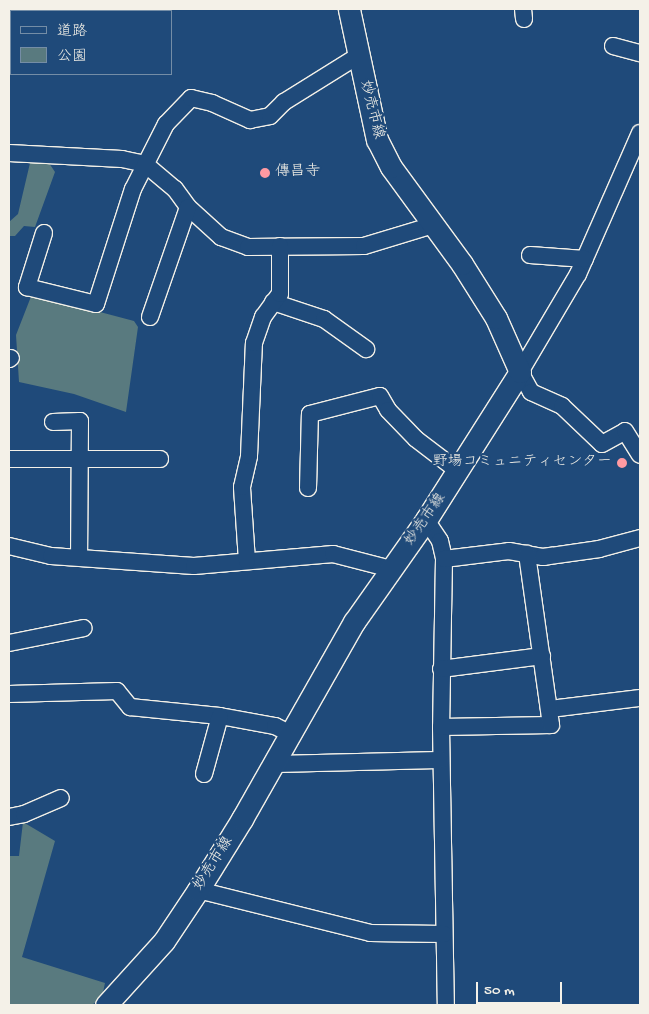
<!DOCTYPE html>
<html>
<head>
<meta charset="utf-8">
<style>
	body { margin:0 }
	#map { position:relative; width:649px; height:1014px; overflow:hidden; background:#1f4a7a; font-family:"Gochi Hand","Klee One",sans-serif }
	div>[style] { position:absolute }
	.green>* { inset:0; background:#597a7f }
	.roads { filter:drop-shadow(1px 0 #f4f1e8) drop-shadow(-1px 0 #f4f1e8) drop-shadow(0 1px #f4f1e8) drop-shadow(0 -1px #f4f1e8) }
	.minor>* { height:16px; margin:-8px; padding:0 8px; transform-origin:8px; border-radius:8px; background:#1f4a7a }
	.major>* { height:21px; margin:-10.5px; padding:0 10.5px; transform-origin:10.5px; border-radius:10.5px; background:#1f4a7a }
	.dots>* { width:14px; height:14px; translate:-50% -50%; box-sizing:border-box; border:2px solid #1f4a7a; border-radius:50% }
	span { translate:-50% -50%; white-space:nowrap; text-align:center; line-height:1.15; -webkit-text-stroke:4.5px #1f4a7a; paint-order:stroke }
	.street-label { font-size:15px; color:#f4f1e8 }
	.poi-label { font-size:15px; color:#f4f1e8 }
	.left { translate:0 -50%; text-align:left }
	.right { translate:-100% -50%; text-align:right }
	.frame { position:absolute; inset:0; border:10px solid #f4f1e8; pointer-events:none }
	.legend { position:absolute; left:10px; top:10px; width:162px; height:65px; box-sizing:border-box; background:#1f4a7a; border:1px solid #748da6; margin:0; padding:6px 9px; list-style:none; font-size:15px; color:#f4f1e8 }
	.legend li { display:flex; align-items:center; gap:10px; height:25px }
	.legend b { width:25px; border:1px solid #748da6 }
	.scale { position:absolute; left:476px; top:982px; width:86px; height:22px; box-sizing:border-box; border:2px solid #f4f1e8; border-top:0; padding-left:6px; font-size:15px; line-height:18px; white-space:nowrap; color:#f4f1e8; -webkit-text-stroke:4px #1f4a7a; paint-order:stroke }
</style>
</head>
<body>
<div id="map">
	<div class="green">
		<div style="clip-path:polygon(30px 163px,49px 163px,55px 172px,35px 227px,24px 226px,15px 236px,9px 236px,9px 222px,18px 214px)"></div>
		<div style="clip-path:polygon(32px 294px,134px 321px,138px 327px,126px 412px,74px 394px,19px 382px,16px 335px)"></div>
		<div style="clip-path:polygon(23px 822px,55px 841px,22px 957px,105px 983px,102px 997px,92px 1005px,9px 1005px,9px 856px,19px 856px)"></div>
	</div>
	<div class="roads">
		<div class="minor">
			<div style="left:523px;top:9px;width:10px;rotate:84deg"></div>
			<div style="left:613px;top:46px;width:28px;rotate:15deg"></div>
			<div style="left:640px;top:133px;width:154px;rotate:113.7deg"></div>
			<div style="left:578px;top:274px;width:114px;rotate:120.6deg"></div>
			<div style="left:520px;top:372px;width:23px;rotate:61deg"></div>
			<div style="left:531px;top:392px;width:34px;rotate:24deg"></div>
			<div style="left:562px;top:406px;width:55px;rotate:43.5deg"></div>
			<div style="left:602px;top:444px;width:26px;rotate:-29deg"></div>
			<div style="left:625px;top:431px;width:28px;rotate:58deg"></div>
			<div style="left:9px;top:153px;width:113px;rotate:3deg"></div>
			<div style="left:122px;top:159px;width:24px;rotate:12deg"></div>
			<div style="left:145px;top:164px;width:39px;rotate:40deg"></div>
			<div style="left:175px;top:189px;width:22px;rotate:54deg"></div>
			<div style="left:188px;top:207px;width:45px;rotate:42.3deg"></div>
			<div style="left:221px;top:237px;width:29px;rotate:20deg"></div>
			<div style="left:248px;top:247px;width:116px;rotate:-0.5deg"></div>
			<div style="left:364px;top:246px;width:72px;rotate:-16.9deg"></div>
			<div style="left:44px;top:233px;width:57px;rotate:107.5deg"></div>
			<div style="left:27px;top:287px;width:71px;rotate:13.8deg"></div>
			<div style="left:96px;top:304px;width:121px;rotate:-72.2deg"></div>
			<div style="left:133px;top:189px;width:73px;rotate:-63.1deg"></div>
			<div style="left:166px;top:124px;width:36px;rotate:-46deg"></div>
			<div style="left:191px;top:98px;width:22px;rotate:13deg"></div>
			<div style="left:212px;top:103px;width:42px;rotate:24.1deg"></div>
			<div style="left:250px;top:120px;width:20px;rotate:-11deg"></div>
			<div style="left:270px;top:116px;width:20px;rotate:-45deg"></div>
			<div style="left:284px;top:102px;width:87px;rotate:-31.9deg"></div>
			<div style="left:530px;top:255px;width:55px;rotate:4.2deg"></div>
			<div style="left:273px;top:302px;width:54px;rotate:18.4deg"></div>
			<div style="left:324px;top:319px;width:52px;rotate:35.5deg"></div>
			<div style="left:150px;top:317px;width:116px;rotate:-70.9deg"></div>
			<div style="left:9px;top:359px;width:2px;rotate:-27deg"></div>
			<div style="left:53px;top:422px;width:27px;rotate:-2deg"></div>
			<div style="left:80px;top:421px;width:135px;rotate:90.4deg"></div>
			<div style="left:9px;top:459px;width:151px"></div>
			<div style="left:308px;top:488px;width:74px;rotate:-88.5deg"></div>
			<div style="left:310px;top:414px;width:72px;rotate:-14.4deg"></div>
			<div style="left:380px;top:396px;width:16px;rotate:60deg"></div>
			<div style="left:388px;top:410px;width:40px;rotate:46deg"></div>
			<div style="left:416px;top:439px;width:53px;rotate:37.3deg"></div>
			<div style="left:426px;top:520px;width:25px;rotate:56deg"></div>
			<div style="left:440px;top:541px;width:18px;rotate:77deg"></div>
			<div style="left:444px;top:559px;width:168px;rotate:91deg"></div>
			<div style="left:441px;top:727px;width:278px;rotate:89deg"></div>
			<div style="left:9px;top:546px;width:43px;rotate:13.4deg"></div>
			<div style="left:51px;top:556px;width:143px;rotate:4deg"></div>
			<div style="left:194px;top:566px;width:140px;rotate:-4.9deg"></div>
			<div style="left:333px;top:554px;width:60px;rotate:14.5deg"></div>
			<div style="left:444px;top:559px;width:65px;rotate:-7deg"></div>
			<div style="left:509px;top:551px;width:35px;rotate:10deg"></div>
			<div style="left:543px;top:557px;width:57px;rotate:-8.1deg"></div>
			<div style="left:599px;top:549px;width:42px;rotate:-15deg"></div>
			<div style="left:247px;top:561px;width:74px;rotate:-93.9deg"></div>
			<div style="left:242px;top:487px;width:32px;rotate:-77deg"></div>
			<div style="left:249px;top:456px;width:113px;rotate:-87.5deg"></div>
			<div style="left:254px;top:343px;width:28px;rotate:-71deg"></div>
			<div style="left:263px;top:317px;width:29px;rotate:-54deg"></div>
			<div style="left:280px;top:294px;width:48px;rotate:-90deg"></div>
			<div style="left:9px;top:643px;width:76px;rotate:-11.3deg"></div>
			<div style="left:441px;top:669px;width:102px;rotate:-7.3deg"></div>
			<div style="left:9px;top:694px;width:108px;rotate:-1.6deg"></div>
			<div style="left:117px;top:691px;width:21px;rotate:51deg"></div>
			<div style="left:130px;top:707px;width:90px;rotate:5.7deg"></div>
			<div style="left:220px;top:716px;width:56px;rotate:10.3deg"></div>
			<div style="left:275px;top:726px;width:18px;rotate:27deg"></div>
			<div style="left:550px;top:709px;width:91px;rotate:-7deg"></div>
			<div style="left:441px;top:727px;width:110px;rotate:-1deg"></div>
			<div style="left:551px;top:725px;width:173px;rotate:-98deg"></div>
			<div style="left:274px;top:764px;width:167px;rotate:-1.4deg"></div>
			<div style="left:204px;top:774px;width:60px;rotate:-74.6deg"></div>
			<div style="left:9px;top:817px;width:15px;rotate:-11deg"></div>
			<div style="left:24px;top:814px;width:40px;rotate:-23.4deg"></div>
			<div style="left:198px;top:890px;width:177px;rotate:14deg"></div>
			<div style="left:370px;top:933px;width:74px;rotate:0.8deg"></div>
		</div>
		<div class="major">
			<div style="left:106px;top:1005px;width:86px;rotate:-47.8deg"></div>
			<div style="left:164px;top:941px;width:61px;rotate:-56.3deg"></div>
			<div style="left:198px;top:890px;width:84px;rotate:-58.2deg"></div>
			<div style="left:242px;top:819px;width:227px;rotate:-60.4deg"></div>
			<div style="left:354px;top:622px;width:125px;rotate:-54.8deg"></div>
			<div style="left:426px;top:520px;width:175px;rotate:-57.6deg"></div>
			<div style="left:520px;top:372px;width:59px;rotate:-114deg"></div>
			<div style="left:496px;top:318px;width:64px;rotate:-122.2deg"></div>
			<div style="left:462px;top:264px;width:120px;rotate:-126.2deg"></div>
			<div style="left:391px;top:167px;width:30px;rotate:-117deg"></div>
			<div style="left:377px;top:140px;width:134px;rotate:-102.1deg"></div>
		</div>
	</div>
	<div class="dots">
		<div style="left:265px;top:173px;background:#ff9aa2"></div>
		<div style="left:622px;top:463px;background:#ff9aa2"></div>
	</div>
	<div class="street-label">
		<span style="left:371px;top:110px;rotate:76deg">妙売市線</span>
		<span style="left:426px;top:520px;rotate:-55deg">妙売市線</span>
		<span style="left:214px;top:864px;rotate:-58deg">妙売市線</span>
	</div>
	<div class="poi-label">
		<span class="left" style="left:275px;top:173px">傳昌寺</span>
		<span class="right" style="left:612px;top:463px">野場コミュニティセンター</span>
	</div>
	<div class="frame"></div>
	<ul class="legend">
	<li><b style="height:6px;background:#1f4a7a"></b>道路</li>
	<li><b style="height:14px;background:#597a7f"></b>公園</li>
	</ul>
	<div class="scale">50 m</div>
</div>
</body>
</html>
